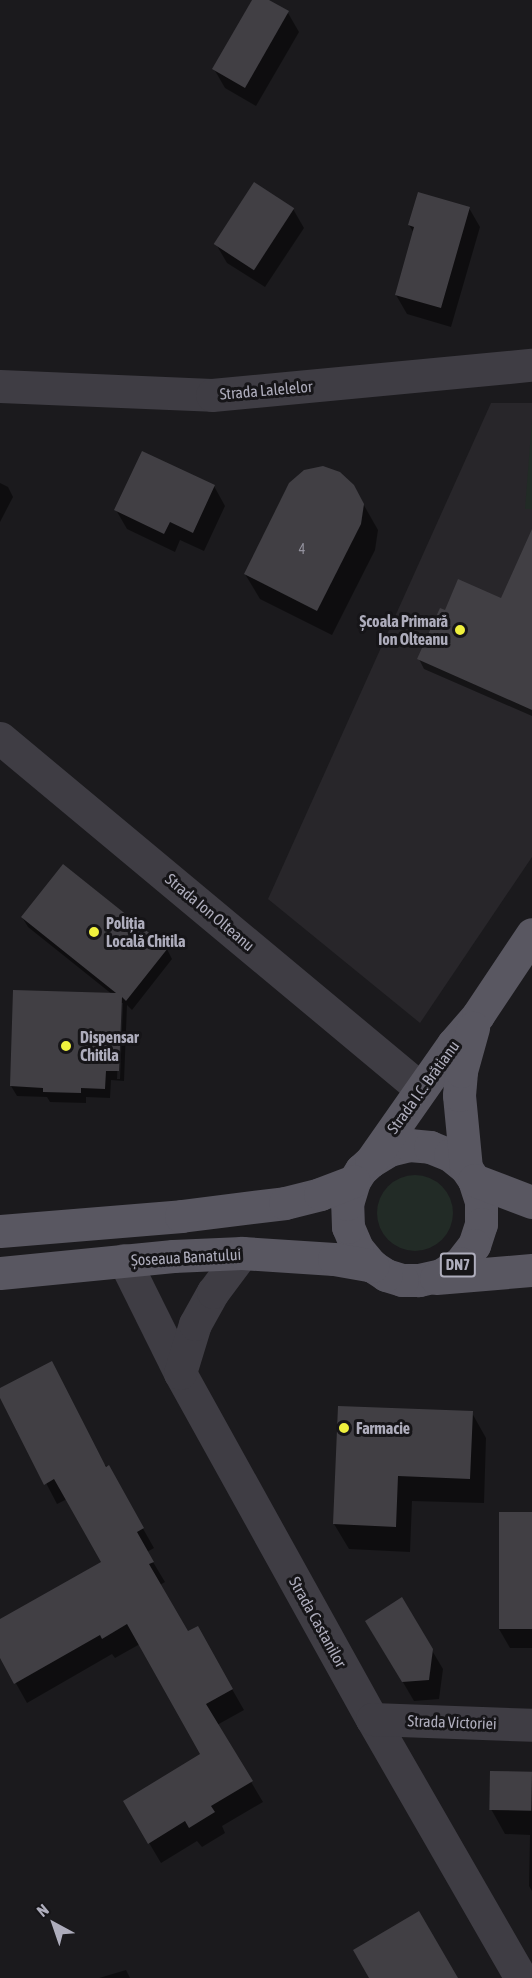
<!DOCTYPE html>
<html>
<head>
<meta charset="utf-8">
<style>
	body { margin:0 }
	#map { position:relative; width:532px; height:1978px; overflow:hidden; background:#1b1a1d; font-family:"Asap Condensed",sans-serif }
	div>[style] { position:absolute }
	.built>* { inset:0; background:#28262a }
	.green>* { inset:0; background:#222b26 }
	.round { border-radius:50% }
	.shadow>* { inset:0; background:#0007 }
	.building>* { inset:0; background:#413f44; transform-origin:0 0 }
	.minor>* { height:33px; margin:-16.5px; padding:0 16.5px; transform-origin:16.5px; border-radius:16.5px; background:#3f3d44 }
	.major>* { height:33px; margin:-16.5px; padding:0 16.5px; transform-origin:16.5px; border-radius:16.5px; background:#595761 }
	.dots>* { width:16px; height:16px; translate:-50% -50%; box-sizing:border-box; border:3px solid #161518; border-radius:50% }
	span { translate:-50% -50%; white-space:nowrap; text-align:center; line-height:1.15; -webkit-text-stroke:6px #161518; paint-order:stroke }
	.number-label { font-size:14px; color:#93929e }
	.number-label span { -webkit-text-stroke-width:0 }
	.shield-label span { padding:2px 4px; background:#161518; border:2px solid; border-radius:4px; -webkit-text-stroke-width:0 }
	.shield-label { font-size:15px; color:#aeadbc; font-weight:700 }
	.street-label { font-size:16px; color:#aeadbc }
	.poi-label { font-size:16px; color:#aeadbc; font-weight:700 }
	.right { translate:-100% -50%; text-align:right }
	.left { translate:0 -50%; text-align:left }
	.north { position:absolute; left:24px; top:1894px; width:60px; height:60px; -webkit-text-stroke:4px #161518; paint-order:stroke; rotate:320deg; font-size:16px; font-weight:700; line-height:24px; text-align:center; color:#aeadbc }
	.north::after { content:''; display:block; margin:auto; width:21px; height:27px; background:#aeadbc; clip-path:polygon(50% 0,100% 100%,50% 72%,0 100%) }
</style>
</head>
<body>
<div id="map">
	<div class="built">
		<div style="clip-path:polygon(491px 403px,532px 403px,532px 857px,420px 1023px,268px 899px)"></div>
	</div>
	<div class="green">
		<div style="clip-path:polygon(532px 419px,532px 509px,525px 509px)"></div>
		<div class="round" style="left:377px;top:1175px;width:76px;height:76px"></div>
	</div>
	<div class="shadow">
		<div style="clip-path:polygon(254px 0,266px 0,288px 13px,299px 32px,256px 106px,225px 88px,214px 69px)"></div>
		<div style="clip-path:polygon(469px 208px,480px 227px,451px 327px,407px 314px,396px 295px,414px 233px,409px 225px)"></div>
		<div style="clip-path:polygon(293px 209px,304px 228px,265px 287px,227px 263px,216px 244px)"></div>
		<div style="clip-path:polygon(0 483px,8px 487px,13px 497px,0 522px)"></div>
		<div style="clip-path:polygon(214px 486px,225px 506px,204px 551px,180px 540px,175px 552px,127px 529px,116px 510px)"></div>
		<div style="clip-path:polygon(353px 486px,378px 530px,375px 550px,332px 635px,260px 599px,245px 574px)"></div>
		<div style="clip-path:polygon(532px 532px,532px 716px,424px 669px,419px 659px,445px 612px,501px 600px)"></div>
		<div style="clip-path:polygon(evenodd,22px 917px,167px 949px,172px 959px,132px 1010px,127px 1005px,124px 1081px,111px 1080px,110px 1098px,86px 1097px,86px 1103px,50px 1102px,47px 1097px,17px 1096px,11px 1086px,15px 992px,113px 995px,28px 927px,22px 917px,120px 1003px,123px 1003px,120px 1079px,117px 1079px,120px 1003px)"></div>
		<div style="clip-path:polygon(0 1389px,108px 1467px,154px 1548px,147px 1552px,165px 1582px,160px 1585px,187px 1633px,197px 1628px,244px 1710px,217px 1725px,263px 1802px,222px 1826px,225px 1833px,202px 1847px,197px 1841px,161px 1863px,136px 1821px,202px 1755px,140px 1644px,115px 1658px,112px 1654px,27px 1703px,0 1655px,0 1621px,103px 1562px,67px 1499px,57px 1504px,0 1395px)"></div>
		<div style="clip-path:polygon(472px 1413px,486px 1438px,484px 1503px,412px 1501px,410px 1552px,349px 1549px,334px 1524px)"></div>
		<div style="clip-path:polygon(532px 1514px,532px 1648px,510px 1648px,499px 1629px)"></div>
		<div style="clip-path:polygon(402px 1600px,443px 1669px,439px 1699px,414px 1701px,367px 1621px)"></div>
		<div style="clip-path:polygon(532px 1774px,532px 1891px,529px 1886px,530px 1835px,505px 1834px,491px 1809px)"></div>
		<div style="clip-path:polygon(126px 1970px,130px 1978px,99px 1978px)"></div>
	</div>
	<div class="building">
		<div style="clip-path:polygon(252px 0,269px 0,289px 11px,245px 88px,212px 69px)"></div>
		<div style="left:254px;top:182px;width:48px;height:74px;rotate:33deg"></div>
		<div style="clip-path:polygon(418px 192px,470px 207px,441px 308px,395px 295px,414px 227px,408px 225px)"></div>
		<div style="clip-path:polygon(142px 451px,215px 485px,193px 533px,170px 522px,164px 534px,114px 510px)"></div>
		<div style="clip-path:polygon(323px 466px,340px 472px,354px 485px,364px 504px,361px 524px,317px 611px,244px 574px,289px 483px,304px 470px)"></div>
		<div style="clip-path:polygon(532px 529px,532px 710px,417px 659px,440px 608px,445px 610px,458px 579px,501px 598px)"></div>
		<div style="clip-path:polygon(63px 864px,168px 948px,126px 1001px,122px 997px,119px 1071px,106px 1071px,105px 1089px,81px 1088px,81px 1093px,43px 1092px,43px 1088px,10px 1086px,13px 990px,116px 993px,21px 917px)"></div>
		<div style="clip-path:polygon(52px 1361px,106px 1467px,109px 1465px,144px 1528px,137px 1532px,154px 1562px,149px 1564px,188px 1631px,198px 1626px,233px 1689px,206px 1704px,253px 1781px,211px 1806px,215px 1812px,189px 1828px,185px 1821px,148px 1844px,123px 1801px,200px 1754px,127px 1624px,102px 1639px,100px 1635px,14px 1684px,0 1658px,0 1619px,101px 1562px,54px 1479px,44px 1485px,0 1398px,0 1388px)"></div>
		<div style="clip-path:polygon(338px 1406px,473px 1411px,470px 1479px,398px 1476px,396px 1527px,333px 1524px)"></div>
		<div style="left:499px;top:1512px;width:33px;height:117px"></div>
		<div style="clip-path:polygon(402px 1597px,433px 1649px,429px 1680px,402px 1682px,365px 1621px)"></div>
		<div style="left:490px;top:1771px;width:42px;height:39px;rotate:1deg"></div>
		<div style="clip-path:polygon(419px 1911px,458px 1978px,369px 1978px,353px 1950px)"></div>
	</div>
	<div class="minor">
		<div style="left:0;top:386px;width:212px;rotate:2.4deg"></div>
		<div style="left:212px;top:395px;width:321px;rotate:-5.4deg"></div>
		<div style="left:0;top:738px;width:547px;rotate:39.81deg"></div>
		<div style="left:124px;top:1260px;width:126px;rotate:63.6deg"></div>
		<div style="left:180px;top:1373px;width:396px;rotate:61deg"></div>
		<div style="left:372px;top:1719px;width:299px;rotate:60.1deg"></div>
		<div style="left:180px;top:1373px;width:51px;rotate:-73deg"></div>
		<div style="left:195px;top:1324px;width:37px;rotate:-61deg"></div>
		<div style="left:213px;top:1292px;width:49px;rotate:-53.4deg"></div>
		<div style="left:372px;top:1719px;width:160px;rotate:2.1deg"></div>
	</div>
	<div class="major">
		<div style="left:371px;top:1161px;width:21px;rotate:-31deg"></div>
		<div style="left:389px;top:1150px;width:21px;rotate:-14deg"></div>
		<div style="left:409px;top:1145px;width:21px;rotate:5deg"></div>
		<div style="left:430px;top:1147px;width:22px;rotate:22deg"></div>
		<div style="left:450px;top:1155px;width:21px;rotate:39deg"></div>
		<div style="left:466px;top:1168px;width:14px;rotate:56deg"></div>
		<div style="left:474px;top:1180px;width:23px;rotate:72deg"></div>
		<div style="left:481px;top:1202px;width:22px;rotate:90deg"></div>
		<div style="left:481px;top:1224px;width:22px;rotate:108deg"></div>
		<div style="left:474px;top:1245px;width:23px;rotate:128deg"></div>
		<div style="left:460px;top:1263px;width:22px;rotate:148deg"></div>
		<div style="left:441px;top:1275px;width:23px;rotate:167deg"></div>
		<div style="left:419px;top:1280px;width:17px;rotate:180deg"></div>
		<div style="left:402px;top:1280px;width:17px;rotate:-163deg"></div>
		<div style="left:386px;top:1275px;width:17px;rotate:-147deg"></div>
		<div style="left:372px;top:1266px;width:23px;rotate:-130deg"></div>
		<div style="left:357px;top:1248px;width:23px;rotate:-113deg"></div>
		<div style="left:348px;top:1227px;width:23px;rotate:-92deg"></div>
		<div style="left:347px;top:1204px;width:24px;rotate:-73deg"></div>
		<div style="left:354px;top:1181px;width:13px;rotate:-58deg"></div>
		<div style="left:361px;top:1170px;width:13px;rotate:-42deg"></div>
		<div style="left:371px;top:1161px;width:143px;rotate:-55deg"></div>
		<div style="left:453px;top:1044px;width:38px;rotate:-49deg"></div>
		<div style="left:478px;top:1015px;width:97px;rotate:-56.3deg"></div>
		<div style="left:466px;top:1168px;width:73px;rotate:-95.5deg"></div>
		<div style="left:459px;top:1095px;width:24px;rotate:-85deg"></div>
		<div style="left:461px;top:1071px;width:45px;rotate:-74.4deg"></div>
		<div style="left:474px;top:1180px;width:62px;rotate:20.8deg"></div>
		<div style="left:0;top:1231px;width:182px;rotate:-4.7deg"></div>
		<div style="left:181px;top:1216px;width:105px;rotate:-7.1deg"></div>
		<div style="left:285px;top:1203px;width:36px;rotate:-14deg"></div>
		<div style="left:320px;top:1194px;width:36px;rotate:-21deg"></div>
		<div style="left:0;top:1273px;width:174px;rotate:-5.6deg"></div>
		<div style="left:173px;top:1256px;width:69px;rotate:-2.5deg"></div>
		<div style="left:242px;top:1253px;width:92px;rotate:3.7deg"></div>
		<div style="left:334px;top:1259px;width:39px;rotate:10deg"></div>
		<div style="left:436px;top:1278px;width:96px;rotate:-4.8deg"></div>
	</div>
	<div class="dots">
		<div style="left:460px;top:630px;background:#f0f13e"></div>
		<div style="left:94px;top:932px;background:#f0f13e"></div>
		<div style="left:66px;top:1046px;background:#f0f13e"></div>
		<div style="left:344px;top:1428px;background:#f0f13e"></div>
	</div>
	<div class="number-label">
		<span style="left:302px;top:549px">4</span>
	</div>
	<div class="shield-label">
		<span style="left:458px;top:1265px">DN7</span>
	</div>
	<div class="street-label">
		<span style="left:266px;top:390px;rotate:-5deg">Strada Lalelelor</span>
		<span style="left:210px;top:912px;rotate:40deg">Strada Ion Olteanu</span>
		<span style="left:423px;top:1087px;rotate:-54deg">Strada I.C. Brătianu</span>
		<span style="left:186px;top:1257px;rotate:-3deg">Șoseaua Banatului</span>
		<span style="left:318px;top:1622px;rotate:61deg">Strada Castanilor</span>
		<span style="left:452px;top:1722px;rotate:2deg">Strada Victoriei</span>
	</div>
	<div class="poi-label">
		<span class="right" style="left:448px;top:630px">Școala Primară<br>Ion Olteanu</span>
		<span class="left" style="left:106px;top:932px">Poliția<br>Locală Chitila</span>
		<span class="left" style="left:80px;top:1046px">Dispensar<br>Chitila</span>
		<span class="left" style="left:356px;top:1428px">Farmacie</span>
	</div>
	<div class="north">N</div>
</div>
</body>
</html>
